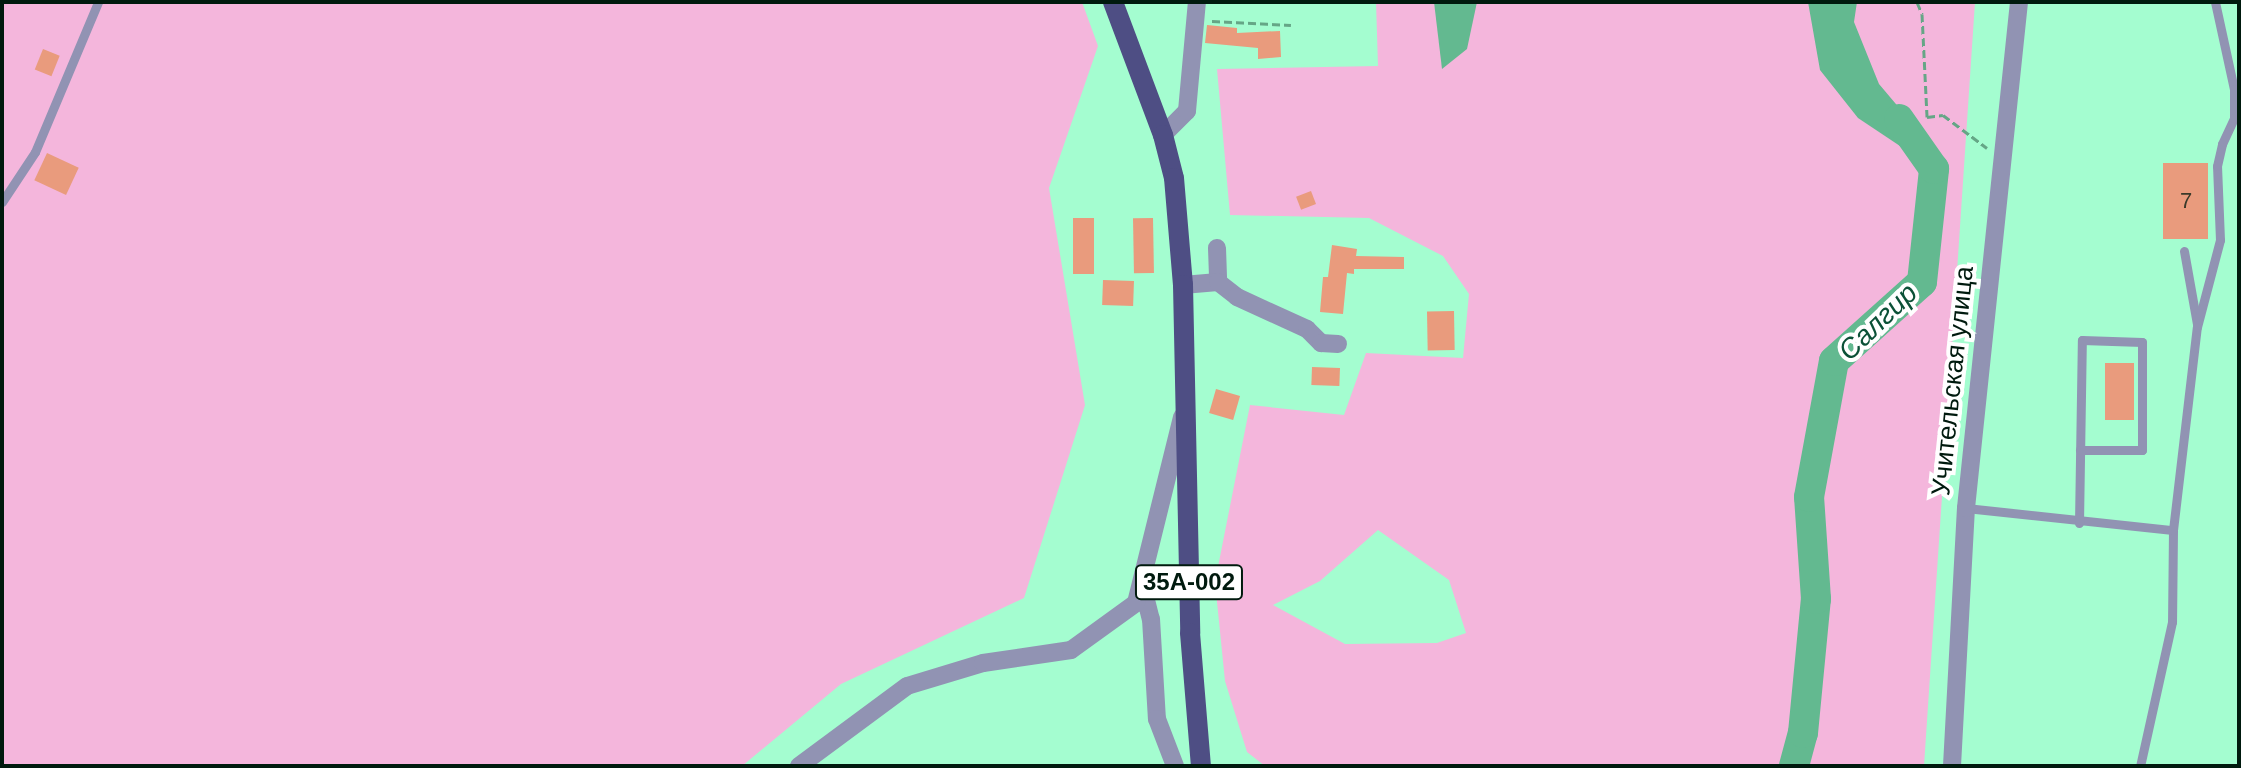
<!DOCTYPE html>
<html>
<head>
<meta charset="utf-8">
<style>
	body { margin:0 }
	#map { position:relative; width:2241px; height:768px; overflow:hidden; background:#a4fdd0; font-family:Arial,sans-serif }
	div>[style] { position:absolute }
	.green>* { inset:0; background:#f4b6dc }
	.water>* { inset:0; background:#63b990 }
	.river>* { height:30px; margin:-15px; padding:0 15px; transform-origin:15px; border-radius:15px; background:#63b990 }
	.building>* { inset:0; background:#e99b7d; transform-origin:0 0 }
	.path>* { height:3px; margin-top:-1.5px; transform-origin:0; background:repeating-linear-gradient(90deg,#65a686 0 8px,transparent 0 12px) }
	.lane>* { height:9px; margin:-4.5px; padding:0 4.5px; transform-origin:4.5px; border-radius:4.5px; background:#9193b3 }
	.street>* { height:18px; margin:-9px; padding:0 9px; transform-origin:9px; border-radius:9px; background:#9193b3 }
	.primary>* { height:20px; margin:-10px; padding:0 10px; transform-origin:10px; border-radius:10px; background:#4e4e84 }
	span { translate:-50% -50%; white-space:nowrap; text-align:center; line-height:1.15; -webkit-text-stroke:8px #fff; paint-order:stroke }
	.number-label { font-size:22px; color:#3a3a2a }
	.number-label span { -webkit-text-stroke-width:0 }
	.shield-label span { padding:2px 6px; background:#fff; border:2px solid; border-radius:6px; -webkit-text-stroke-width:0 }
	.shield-label { font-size:24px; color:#001a0e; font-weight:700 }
	.street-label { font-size:26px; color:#001a0e }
	.water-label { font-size:28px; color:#0b5137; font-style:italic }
	.frame { position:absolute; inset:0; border:4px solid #001a0e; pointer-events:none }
</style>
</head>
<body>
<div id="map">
	<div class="green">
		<div style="clip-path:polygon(2px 2px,1082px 2px,1098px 46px,1049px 188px,1085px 405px,1024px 598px,841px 684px,742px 766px,2px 766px)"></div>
		<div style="clip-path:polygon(evenodd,1376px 2px,1975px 2px,1924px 766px,1265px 766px,1247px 752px,1225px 681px,1215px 582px,1250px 405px,1344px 415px,1366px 353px,1463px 358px,1469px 294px,1443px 256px,1369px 218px,1230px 215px,1217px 69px,1378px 66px,1376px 2px,1378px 530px,1449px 580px,1466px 633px,1437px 643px,1345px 644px,1273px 605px,1320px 581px,1378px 530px)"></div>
	</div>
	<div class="water">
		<div style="clip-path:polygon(1434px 2px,1477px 2px,1467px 49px,1442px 69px)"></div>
		<div style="clip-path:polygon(1808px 2px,1857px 2px,1854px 22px,1879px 84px,1928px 142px,1918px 158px,1858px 118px,1820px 70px)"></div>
	</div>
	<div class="river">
		<div style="left:1794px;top:766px;width:34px;rotate:-75deg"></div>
		<div style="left:1803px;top:733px;width:135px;rotate:-84.5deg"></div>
		<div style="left:1816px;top:599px;width:102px;rotate:-93.9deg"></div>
		<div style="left:1809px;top:497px;width:138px;rotate:-79.6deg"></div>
		<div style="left:1834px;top:361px;width:118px;rotate:-41.9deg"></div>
		<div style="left:1922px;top:282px;width:114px;rotate:-83.9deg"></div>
		<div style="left:1934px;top:169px;width:61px;rotate:-125deg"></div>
	</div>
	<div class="building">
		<div style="clip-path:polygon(1207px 25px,1237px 28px,1237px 33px,1280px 31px,1281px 57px,1258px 59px,1258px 48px,1205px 43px)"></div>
		<div style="left:43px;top:49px;width:18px;height:22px;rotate:22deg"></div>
		<div style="left:47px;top:153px;width:35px;height:30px;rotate:25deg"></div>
		<div style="left:2163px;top:163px;width:45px;height:76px"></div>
		<div style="left:1311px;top:191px;width:14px;height:16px;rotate:69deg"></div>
		<div style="left:1073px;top:218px;width:21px;height:56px"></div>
		<div style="left:1153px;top:218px;width:55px;height:20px;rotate:89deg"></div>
		<div style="clip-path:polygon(1332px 245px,1357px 249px,1356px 256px,1404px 257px,1404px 269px,1354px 269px,1354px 274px,1347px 273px,1343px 314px,1320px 312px,1323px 277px,1328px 277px)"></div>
		<div style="left:1103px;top:280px;width:31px;height:25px;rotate:2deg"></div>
		<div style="left:1454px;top:311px;width:39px;height:27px;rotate:89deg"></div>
		<div style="left:2105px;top:363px;width:29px;height:57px"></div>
		<div style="left:1312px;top:367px;width:28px;height:18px;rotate:2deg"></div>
		<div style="left:1216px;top:389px;width:25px;height:25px;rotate:16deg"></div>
	</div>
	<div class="path">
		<div style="left:1917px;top:2px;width:13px;rotate:67deg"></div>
		<div style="left:1922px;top:14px;width:103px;rotate:87.2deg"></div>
		<div style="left:1927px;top:117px;width:16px;rotate:-7deg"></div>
		<div style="left:1943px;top:115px;width:55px;rotate:36.9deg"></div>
		<div style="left:1212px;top:21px;width:79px;rotate:2.9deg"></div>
	</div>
	<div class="lane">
		<div style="left:2215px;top:2px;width:89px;rotate:77.7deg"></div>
		<div style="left:2234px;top:89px;width:29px;rotate:90deg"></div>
		<div style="left:2px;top:202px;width:60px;rotate:-56.6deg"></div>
		<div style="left:35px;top:152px;width:163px;rotate:-67.2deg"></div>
		<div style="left:2184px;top:251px;width:74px;rotate:79.9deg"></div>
		<div style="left:1966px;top:508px;width:208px;rotate:6.1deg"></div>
		<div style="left:2173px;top:530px;width:92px;rotate:90.6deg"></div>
		<div style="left:2172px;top:622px;width:148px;rotate:102.5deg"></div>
		<div style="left:2079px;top:523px;width:183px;rotate:-89.1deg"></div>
		<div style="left:2082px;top:340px;width:60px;rotate:1.9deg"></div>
		<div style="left:2142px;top:342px;width:108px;rotate:90deg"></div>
		<div style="left:2142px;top:450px;width:62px;rotate:180deg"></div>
		<div style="left:2173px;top:530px;width:204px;rotate:-83.3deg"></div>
		<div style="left:2197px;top:327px;width:90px;rotate:-75.2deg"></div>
		<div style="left:2220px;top:240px;width:74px;rotate:-92.3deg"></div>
		<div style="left:2217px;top:166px;width:23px;rotate:-77deg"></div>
		<div style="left:2222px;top:144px;width:29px;rotate:-65deg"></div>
		<div style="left:2234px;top:118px;width:6px;rotate:-31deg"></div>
	</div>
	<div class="street">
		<div style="left:1163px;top:135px;width:34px;rotate:-45deg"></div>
		<div style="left:1187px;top:111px;width:109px;rotate:-84.8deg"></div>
		<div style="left:1217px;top:248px;width:34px;rotate:88deg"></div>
		<div style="left:1183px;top:285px;width:35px;rotate:-5deg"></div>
		<div style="left:1218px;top:282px;width:24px;rotate:38deg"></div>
		<div style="left:1237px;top:297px;width:77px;rotate:24.6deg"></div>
		<div style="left:1307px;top:329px;width:20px;rotate:45deg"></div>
		<div style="left:1321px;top:343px;width:17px;rotate:3deg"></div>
		<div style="left:1142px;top:584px;width:36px;rotate:76deg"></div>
		<div style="left:1151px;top:619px;width:100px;rotate:86.6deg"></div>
		<div style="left:1157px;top:719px;width:50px;rotate:69deg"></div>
		<div style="left:799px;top:766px;width:134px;rotate:-36.5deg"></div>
		<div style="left:907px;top:686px;width:79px;rotate:-16.8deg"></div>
		<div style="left:983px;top:663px;width:89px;rotate:-8.4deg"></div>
		<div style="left:1071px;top:650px;width:80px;rotate:-35.9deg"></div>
		<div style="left:1136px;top:603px;width:192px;rotate:-76.1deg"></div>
		<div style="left:1952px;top:766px;width:258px;rotate:-86.9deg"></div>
		<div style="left:1966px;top:508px;width:509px;rotate:-84.02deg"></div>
	</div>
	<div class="primary">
		<div style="left:1113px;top:2px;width:142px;rotate:69.4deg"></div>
		<div style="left:1163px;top:135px;width:44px;rotate:75.7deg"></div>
		<div style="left:1174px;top:178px;width:107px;rotate:85.2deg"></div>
		<div style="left:1183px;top:285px;width:348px;rotate:88.8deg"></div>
		<div style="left:1190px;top:633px;width:133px;rotate:85.3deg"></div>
	</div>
	<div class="number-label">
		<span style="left:2186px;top:201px">7</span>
	</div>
	<div class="shield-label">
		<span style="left:1189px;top:582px">35А-002</span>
	</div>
	<div class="street-label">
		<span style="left:1953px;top:381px;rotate:-84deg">Учительская улица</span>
	</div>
	<div class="water-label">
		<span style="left:1878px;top:322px;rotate:-44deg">Салгир</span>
	</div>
	<div class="frame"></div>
</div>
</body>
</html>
